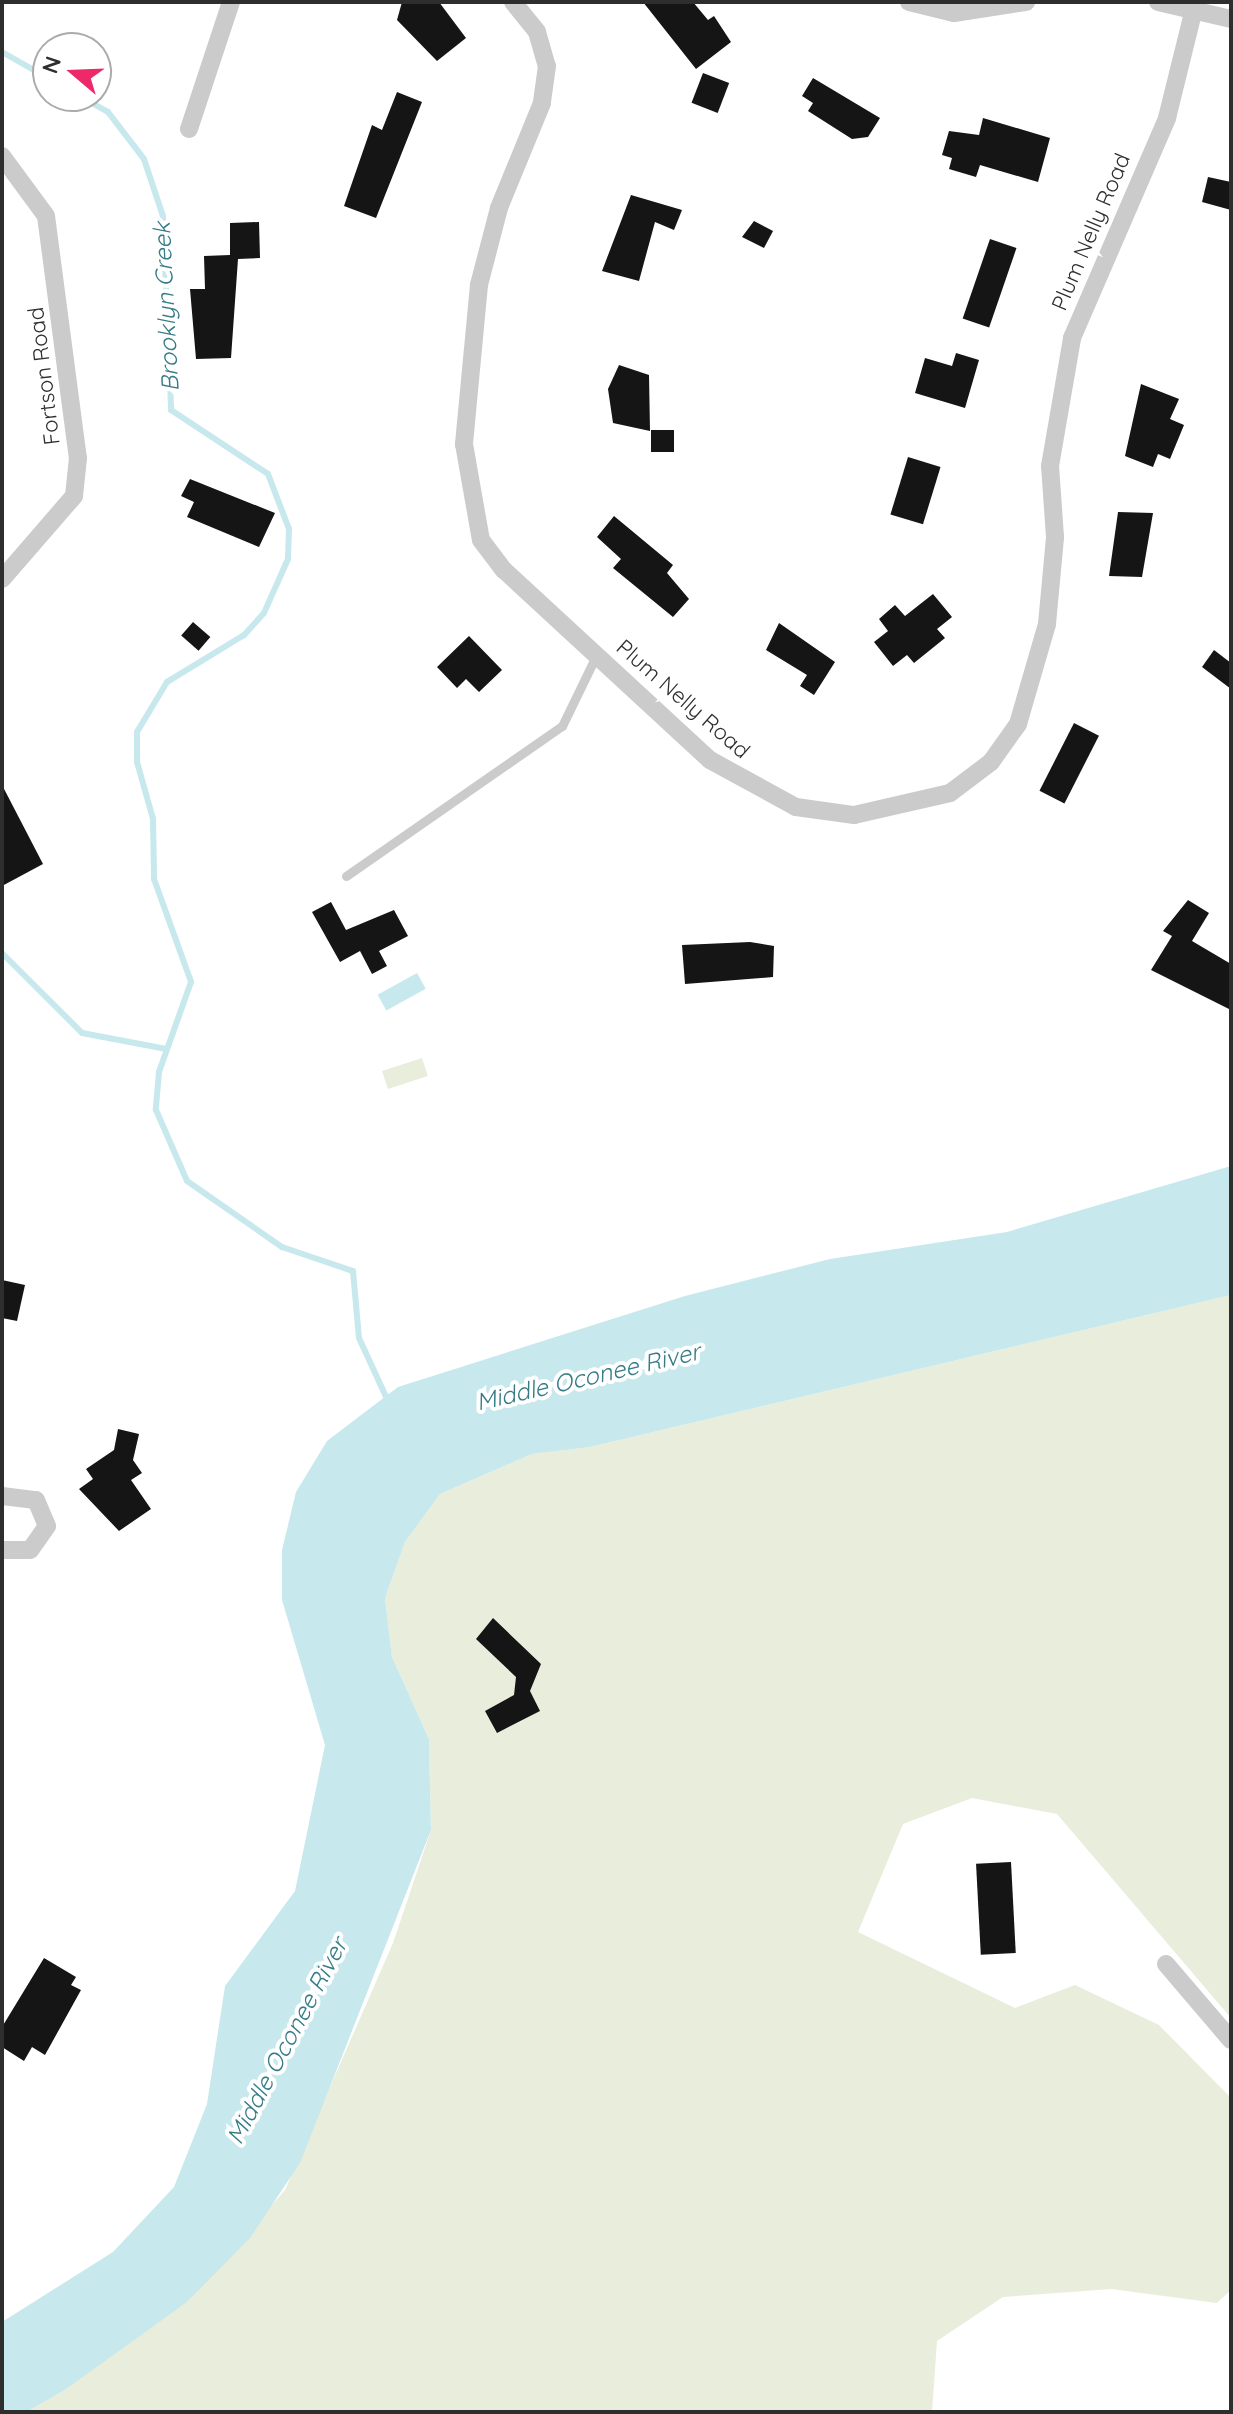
<!DOCTYPE html>
<html>
<head>
<meta charset="utf-8">
<style>
	body { margin:0 }
	#map { position:relative; width:1233px; height:2414px; overflow:hidden; background:#fff; font-family:Quicksand,sans-serif }
	div>[style] { position:absolute }
	.green>* { inset:0; background:#e9eddb; transform-origin:0 0 }
	.water>* { inset:0; background:#c7e8ed; transform-origin:0 0 }
	.stream>* { height:6px; margin:-3px; padding:0 3px; transform-origin:3px; border-radius:3px; background:#c7e8ed }
	.building>* { inset:0; background:#151515; transform-origin:0 0 }
	.lane>* { height:9px; margin:-4.5px; padding:0 4.5px; transform-origin:4.5px; border-radius:4.5px; background:#cbcbcb }
	.street>* { height:18px; margin:-9px; padding:0 9px; transform-origin:9px; border-radius:9px; background:#cbcbcb }
	span { translate:-50% -50%; white-space:nowrap; text-align:center; line-height:1.15; -webkit-text-stroke:8px #fff; paint-order:stroke }
	.street-label { font-size:22px; color:#2e2e2e }
	.water-label { font-size:24px; color:#357c87; font-style:italic }
	.frame { position:absolute; inset:0; border:4px solid #2e2e2e; pointer-events:none }
	.north { position:absolute; left:32px; top:32px; width:80px; height:80px; box-sizing:border-box; background:#fff; border:2px solid #ababab; border-radius:50%; rotate:289deg; font-size:22px; font-weight:700; line-height:32px; text-align:center; color:#2e2e2e }
	.north::after { content:''; display:block; margin:auto; width:28px; height:36px; background:#ed296a; clip-path:polygon(50% 0,100% 100%,50% 72%,0 100%) }
</style>
</head>
<body>
<div id="map">
	<div class="green">
		<div style="left:422px;top:1058px;width:19px;height:42px;rotate:72deg"></div>
		<div style="clip-path:polygon(1231px 1295px,1231px 2018px,1057px 1814px,972px 1798px,903px 1824px,858px 1932px,1015px 2008px,1075px 1985px,1159px 2025px,1231px 2098px,1231px 2290px,1217px 2303px,1111px 2289px,1003px 2297px,937px 2341px,932px 2412px,26px 2412px,187px 2302px,285px 2190px,393px 1943px,431px 1830px,429px 1739px,392px 1657px,385px 1598px,405px 1542px,440px 1494px,532px 1454px,590px 1447px)"></div>
	</div>
	<div class="water">
		<div style="left:417px;top:973px;width:18px;height:45px;rotate:61deg"></div>
		<div style="clip-path:polygon(1231px 1166px,1231px 1295px,590px 1447px,532px 1454px,440px 1494px,405px 1542px,385px 1598px,392px 1657px,429px 1739px,431px 1830px,300px 2163px,250px 2238px,187px 2302px,66px 2389px,26px 2412px,2px 2412px,2px 2322px,113px 2252px,174px 2187px,207px 2104px,225px 1986px,295px 1891px,325px 1745px,282px 1600px,282px 1550px,296px 1492px,327px 1441px,398px 1387px,685px 1296px,830px 1259px,1007px 1232px)"></div>
	</div>
	<div class="stream">
		<div style="left:2px;top:52px;width:53px;rotate:29.5deg"></div>
		<div style="left:79px;top:96px;width:33px;rotate:29deg"></div>
		<div style="left:108px;top:112px;width:59px;rotate:52.5deg"></div>
		<div style="left:144px;top:159px;width:60px;rotate:71.6deg"></div>
		<div style="left:163px;top:216px;width:194px;rotate:87.6deg"></div>
		<div style="left:171px;top:410px;width:116px;rotate:33.4deg"></div>
		<div style="left:268px;top:474px;width:59px;rotate:69.1deg"></div>
		<div style="left:289px;top:529px;width:30px;rotate:92deg"></div>
		<div style="left:288px;top:559px;width:59px;rotate:114deg"></div>
		<div style="left:264px;top:613px;width:30px;rotate:132deg"></div>
		<div style="left:244px;top:635px;width:90px;rotate:148.6deg"></div>
		<div style="left:167px;top:682px;width:58px;rotate:121deg"></div>
		<div style="left:137px;top:732px;width:30px;rotate:90deg"></div>
		<div style="left:137px;top:762px;width:59px;rotate:74.3deg"></div>
		<div style="left:153px;top:819px;width:60px;rotate:89deg"></div>
		<div style="left:154px;top:879px;width:109px;rotate:70.2deg"></div>
		<div style="left:191px;top:982px;width:96px;rotate:109.6deg"></div>
		<div style="left:159px;top:1072px;width:38px;rotate:95deg"></div>
		<div style="left:156px;top:1110px;width:77px;rotate:66.4deg"></div>
		<div style="left:187px;top:1181px;width:116px;rotate:34.8deg"></div>
		<div style="left:282px;top:1247px;width:75px;rotate:18.7deg"></div>
		<div style="left:353px;top:1271px;width:67px;rotate:84.9deg"></div>
		<div style="left:359px;top:1338px;width:69px;rotate:65.3deg"></div>
		<div style="left:2px;top:953px;width:113px;rotate:45deg"></div>
		<div style="left:82px;top:1033px;width:86px;rotate:10.7deg"></div>
	</div>
	<div class="building">
		<div style="clip-path:polygon(402px 2px,439px 2px,466px 38px,437px 61px,397px 20px)"></div>
		<div style="clip-path:polygon(643px 2px,693px 2px,708px 20px,714px 16px,731px 42px,696px 69px)"></div>
		<div style="left:703px;top:73px;width:28px;height:32px;rotate:21deg"></div>
		<div style="clip-path:polygon(813px 78px,880px 118px,868px 137px,852px 139px,808px 111px,813px 103px,802px 96px)"></div>
		<div style="clip-path:polygon(397px 92px,422px 102px,376px 218px,344px 206px,372px 125px,382px 130px)"></div>
		<div style="clip-path:polygon(983px 118px,1050px 138px,1038px 182px,980px 165px,976px 177px,949px 169px,952px 158px,942px 155px,949px 131px,979px 135px)"></div>
		<div style="clip-path:polygon(1208px 177px,1231px 182px,1231px 210px,1202px 202px)"></div>
		<div style="clip-path:polygon(631px 195px,682px 210px,674px 230px,655px 222px,639px 281px,602px 271px)"></div>
		<div style="clip-path:polygon(754px 221px,773px 231px,764px 248px,742px 237px)"></div>
		<div style="clip-path:polygon(259px 222px,260px 258px,238px 259px,231px 358px,196px 359px,190px 289px,205px 289px,204px 256px,230px 255px,230px 223px)"></div>
		<div style="left:990px;top:239px;width:28px;height:84px;rotate:19deg"></div>
		<div style="clip-path:polygon(956px 353px,979px 360px,965px 408px,915px 393px,925px 358px,952px 366px)"></div>
		<div style="clip-path:polygon(619px 365px,649px 375px,650px 431px,613px 423px,608px 389px)"></div>
		<div style="clip-path:polygon(1141px 384px,1179px 399px,1170px 419px,1184px 425px,1170px 459px,1158px 454px,1153px 467px,1125px 456px)"></div>
		<div style="left:651px;top:430px;width:23px;height:22px"></div>
		<div style="left:908px;top:457px;width:34px;height:60px;rotate:17deg"></div>
		<div style="clip-path:polygon(190px 479px,275px 513px,259px 547px,187px 517px,194px 502px,181px 496px)"></div>
		<div style="clip-path:polygon(1118px 512px,1153px 513px,1142px 577px,1109px 576px)"></div>
		<div style="clip-path:polygon(614px 516px,673px 565px,667px 573px,689px 599px,673px 617px,613px 568px,621px 559px,597px 537px)"></div>
		<div style="clip-path:polygon(933px 594px,952px 617px,937px 629px,945px 638px,914px 663px,907px 655px,893px 666px,874px 642px,888px 631px,879px 619px,895px 605px,905px 616px)"></div>
		<div style="left:193px;top:622px;width:23px;height:18px;rotate:41deg"></div>
		<div style="clip-path:polygon(779px 623px,835px 662px,814px 695px,800px 686px,807px 675px,766px 650px)"></div>
		<div style="clip-path:polygon(469px 636px,502px 670px,479px 692px,466px 679px,457px 688px,437px 667px)"></div>
		<div style="clip-path:polygon(1214px 650px,1231px 663px,1231px 689px,1202px 667px)"></div>
		<div style="left:1074px;top:723px;width:28px;height:76px;rotate:27deg"></div>
		<div style="clip-path:polygon(2px 785px,43px 864px,2px 886px)"></div>
		<div style="clip-path:polygon(1188px 900px,1209px 913px,1192px 941px,1231px 964px,1231px 1010px,1151px 970px,1172px 936px,1163px 931px)"></div>
		<div style="clip-path:polygon(331px 902px,346px 930px,394px 910px,408px 936px,379px 951px,387px 966px,372px 974px,360px 951px,340px 962px,312px 912px)"></div>
		<div style="clip-path:polygon(750px 942px,774px 946px,773px 977px,685px 984px,682px 945px)"></div>
		<div style="clip-path:polygon(2px 1280px,25px 1285px,17px 1321px,2px 1318px)"></div>
		<div style="clip-path:polygon(118px 1429px,139px 1434px,133px 1460px,142px 1473px,131px 1480px,151px 1509px,119px 1531px,79px 1489px,93px 1479px,86px 1469px,114px 1450px)"></div>
		<div style="clip-path:polygon(493px 1618px,541px 1664px,530px 1691px,540px 1711px,497px 1733px,485px 1711px,514px 1695px,516px 1677px,476px 1639px)"></div>
		<div style="left:1011px;top:1862px;width:91px;height:35px;rotate:87deg"></div>
		<div style="clip-path:polygon(44px 1958px,76px 1977px,71px 1985px,81px 1990px,45px 2055px,32px 2047px,24px 2061px,2px 2047px,2px 2027px)"></div>
	</div>
	<div class="lane">
		<div style="left:346px;top:876px;width:263px;rotate:-34.8deg"></div>
		<div style="left:562px;top:726px;width:78px;rotate:-64.1deg"></div>
	</div>
	<div class="street">
		<div style="left:513px;top:2px;width:38px;rotate:51deg"></div>
		<div style="left:537px;top:32px;width:35px;rotate:74deg"></div>
		<div style="left:547px;top:66px;width:37px;rotate:98deg"></div>
		<div style="left:542px;top:103px;width:113px;rotate:112.3deg"></div>
		<div style="left:499px;top:208px;width:80px;rotate:104.6deg"></div>
		<div style="left:479px;top:285px;width:160px;rotate:95.4deg"></div>
		<div style="left:464px;top:444px;width:97px;rotate:80deg"></div>
		<div style="left:481px;top:540px;width:38px;rotate:53deg"></div>
		<div style="left:504px;top:570px;width:280px;rotate:42.7deg"></div>
		<div style="left:710px;top:760px;width:98px;rotate:28.7deg"></div>
		<div style="left:796px;top:807px;width:59px;rotate:7.9deg"></div>
		<div style="left:854px;top:815px;width:98px;rotate:-12.9deg"></div>
		<div style="left:950px;top:793px;width:51px;rotate:-37.1deg"></div>
		<div style="left:991px;top:762px;width:47px;rotate:-54.6deg"></div>
		<div style="left:1018px;top:724px;width:104px;rotate:-73.8deg"></div>
		<div style="left:1047px;top:624px;width:87px;rotate:-84.7deg"></div>
		<div style="left:1055px;top:537px;width:71px;rotate:-94deg"></div>
		<div style="left:1050px;top:466px;width:130px;rotate:-80.2deg"></div>
		<div style="left:1072px;top:338px;width:240px;rotate:-66.6deg"></div>
		<div style="left:1167px;top:118px;width:108px;rotate:-76.1deg"></div>
		<div style="left:909px;top:2px;width:46px;rotate:13.7deg"></div>
		<div style="left:954px;top:13px;width:73px;rotate:-8.7deg"></div>
		<div style="left:1158px;top:2px;width:75px;rotate:13.1deg"></div>
		<div style="left:189px;top:129px;width:134px;rotate:-71.7deg"></div>
		<div style="left:2px;top:156px;width:74px;rotate:53.7deg"></div>
		<div style="left:46px;top:216px;width:244px;rotate:82.5deg"></div>
		<div style="left:78px;top:458px;width:38px;rotate:96deg"></div>
		<div style="left:74px;top:496px;width:110px;rotate:130.9deg"></div>
		<div style="left:2px;top:1496px;width:34px;rotate:7deg"></div>
		<div style="left:36px;top:1500px;width:28px;rotate:67deg"></div>
		<div style="left:47px;top:1526px;width:29px;rotate:125deg"></div>
		<div style="left:30px;top:1550px;width:28px;rotate:180deg"></div>
		<div style="left:1166px;top:1964px;width:100px;rotate:49.5deg"></div>
	</div>
	<div class="street-label">
		<span style="left:1091px;top:232px;rotate:-67deg">Plum Nelly Road</span>
		<span style="left:44px;top:376px;rotate:-97deg">Fortson Road</span>
		<span style="left:683px;top:699px;rotate:41deg">Plum Nelly Road</span>
	</div>
	<div class="water-label">
		<span style="left:166px;top:307px;rotate:-93deg">Brooklyn Creek</span>
		<span style="left:588px;top:1377px;rotate:-13deg">Middle Oconee River</span>
		<span style="left:287px;top:2041px;rotate:-62deg">Middle Oconee River</span>
	</div>
	<div class="frame"></div>
	<div class="north">N</div>
</div>
</body>
</html>
